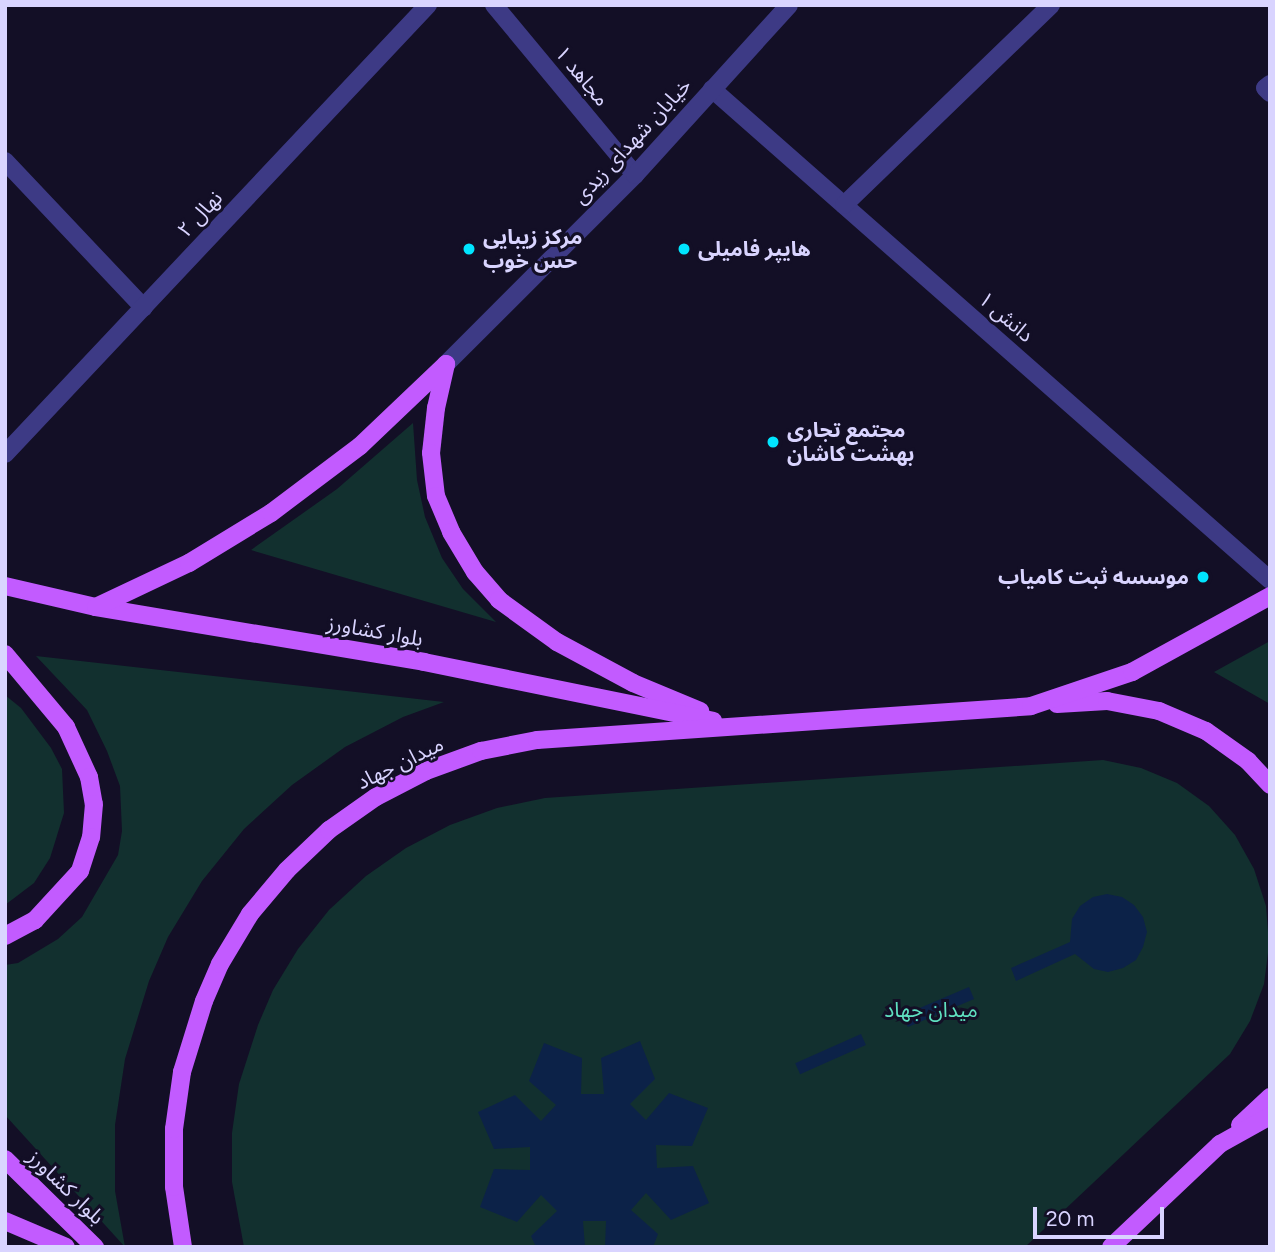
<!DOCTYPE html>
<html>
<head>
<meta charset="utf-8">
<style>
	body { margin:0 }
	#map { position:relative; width:1275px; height:1252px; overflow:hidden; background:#130f26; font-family:Figtree,"Noto Sans Arabic",sans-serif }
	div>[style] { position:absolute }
	.green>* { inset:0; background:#12302f }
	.water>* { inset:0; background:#0c2248; transform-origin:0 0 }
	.minor>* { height:18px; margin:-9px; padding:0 9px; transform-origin:9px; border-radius:9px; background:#3d3a85 }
	.major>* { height:18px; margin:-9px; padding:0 9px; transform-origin:9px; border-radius:9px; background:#c25bff }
	.dots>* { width:19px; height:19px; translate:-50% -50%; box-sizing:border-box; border:4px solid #130f26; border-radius:50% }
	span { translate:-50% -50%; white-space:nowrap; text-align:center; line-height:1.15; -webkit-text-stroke:6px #130f26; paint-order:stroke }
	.street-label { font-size:21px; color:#d9d4ff }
	.poi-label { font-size:21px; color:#d9d4ff; font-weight:700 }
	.left { translate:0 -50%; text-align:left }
	.right { translate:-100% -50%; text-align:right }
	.park-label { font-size:21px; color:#5fe0c0 }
	.frame { position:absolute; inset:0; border:7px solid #d9d4ff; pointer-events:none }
	.scale { position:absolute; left:1033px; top:1207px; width:131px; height:32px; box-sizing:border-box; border:4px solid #d9d4ff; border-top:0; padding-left:9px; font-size:21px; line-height:24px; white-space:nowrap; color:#d9d4ff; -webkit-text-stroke:5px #130f26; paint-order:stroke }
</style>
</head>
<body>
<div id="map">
	<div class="green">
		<div style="clip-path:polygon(413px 423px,417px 480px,425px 517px,442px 558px,463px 589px,496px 622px,251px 550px,337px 489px)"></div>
		<div style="clip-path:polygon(1270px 641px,1270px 704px,1214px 672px)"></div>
		<div style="clip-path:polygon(36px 656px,444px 702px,403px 717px,345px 747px,292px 785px,244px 829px,202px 881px,168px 937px,149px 981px,125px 1059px,115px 1125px,115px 1191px,125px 1247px,5px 1115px,5px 965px,18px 963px,58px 939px,82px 917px,118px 855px,122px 831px,120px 786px,107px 751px,87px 710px)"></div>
		<div style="clip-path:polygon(5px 695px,21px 708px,51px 748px,62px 769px,64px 813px,50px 858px,34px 883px,5px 905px)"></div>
		<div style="clip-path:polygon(1103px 760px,1141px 768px,1177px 783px,1209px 806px,1235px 835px,1254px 869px,1266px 906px,1269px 945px,1264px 984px,1250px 1021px,1230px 1054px,1025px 1247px,244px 1247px,232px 1182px,232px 1133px,239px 1084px,258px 1025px,273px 990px,298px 949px,329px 910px,366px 876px,406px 848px,450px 825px,497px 808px,545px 798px)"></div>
	</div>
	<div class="water">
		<div style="clip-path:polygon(1107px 894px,1122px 897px,1134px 905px,1143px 917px,1147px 932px,1143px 947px,1136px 960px,1123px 968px,1108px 972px,1094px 969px,1075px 954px,1016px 981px,1011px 968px,1070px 942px,1072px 919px,1080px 906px,1093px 897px)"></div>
		<div style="left:969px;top:987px;width:13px;height:72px;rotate:67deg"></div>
		<div style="left:861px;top:1034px;width:12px;height:72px;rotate:66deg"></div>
		<div style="clip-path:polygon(640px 1041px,655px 1079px,630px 1104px,646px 1120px,669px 1093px,708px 1108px,692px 1146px,656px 1145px,657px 1168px,693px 1166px,709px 1203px,671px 1220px,646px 1193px,631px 1210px,658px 1234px,653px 1247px,605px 1247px,606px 1221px,583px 1221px,585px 1247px,536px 1247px,531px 1236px,557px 1211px,541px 1195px,517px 1222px,480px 1207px,494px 1169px,530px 1170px,530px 1147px,494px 1149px,478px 1112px,515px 1095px,541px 1121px,556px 1105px,529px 1081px,544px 1043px,582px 1058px,581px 1094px,604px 1094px,601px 1058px)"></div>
	</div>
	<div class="minor">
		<div style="left:494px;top:5px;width:221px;rotate:50.3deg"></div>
		<div style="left:1270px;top:84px;width:6px;rotate:141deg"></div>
		<div style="left:1265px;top:88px;width:7px;rotate:45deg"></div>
		<div style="left:712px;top:89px;width:743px;rotate:41.35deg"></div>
		<div style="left:5px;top:161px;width:202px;rotate:46.6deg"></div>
		<div style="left:844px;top:205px;width:288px;rotate:-44deg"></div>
		<div style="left:446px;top:364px;width:267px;rotate:-45deg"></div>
		<div style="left:635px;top:175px;width:229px;rotate:-47.8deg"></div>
		<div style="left:5px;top:454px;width:617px;rotate:-46.71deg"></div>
	</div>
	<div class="major">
		<div style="left:446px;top:364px;width:45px;rotate:102.8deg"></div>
		<div style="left:436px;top:408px;width:45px;rotate:96.3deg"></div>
		<div style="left:431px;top:453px;width:43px;rotate:83.4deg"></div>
		<div style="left:436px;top:496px;width:39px;rotate:67deg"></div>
		<div style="left:451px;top:532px;width:47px;rotate:59deg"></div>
		<div style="left:475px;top:572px;width:37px;rotate:49deg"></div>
		<div style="left:499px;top:600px;width:72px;rotate:35.9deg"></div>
		<div style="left:557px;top:642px;width:86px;rotate:28.3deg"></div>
		<div style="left:633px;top:683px;width:73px;rotate:22.7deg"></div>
		<div style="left:5px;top:586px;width:93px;rotate:13deg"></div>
		<div style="left:96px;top:607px;width:333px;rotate:9.5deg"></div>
		<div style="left:424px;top:662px;width:295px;rotate:11.5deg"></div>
		<div style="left:96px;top:607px;width:103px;rotate:-25.3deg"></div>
		<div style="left:189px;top:563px;width:96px;rotate:-31.4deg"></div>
		<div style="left:271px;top:513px;width:111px;rotate:-37deg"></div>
		<div style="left:360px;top:446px;width:119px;rotate:-43.6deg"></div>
		<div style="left:5px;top:654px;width:95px;rotate:50.1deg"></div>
		<div style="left:66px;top:727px;width:55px;rotate:65.3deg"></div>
		<div style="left:89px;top:777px;width:27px;rotate:80deg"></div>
		<div style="left:94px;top:804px;width:33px;rotate:95deg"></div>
		<div style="left:91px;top:837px;width:36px;rotate:108deg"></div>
		<div style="left:80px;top:871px;width:67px;rotate:132.6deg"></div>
		<div style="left:35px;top:920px;width:34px;rotate:152deg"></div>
		<div style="left:1057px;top:704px;width:50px;rotate:-3.4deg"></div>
		<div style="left:1107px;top:701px;width:53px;rotate:10.9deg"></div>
		<div style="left:1159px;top:711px;width:51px;rotate:23.1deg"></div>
		<div style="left:1206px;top:731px;width:52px;rotate:35.5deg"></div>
		<div style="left:1248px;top:761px;width:33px;rotate:47deg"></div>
		<div style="left:1240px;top:1125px;width:41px;rotate:-43deg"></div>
		<div style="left:5px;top:1159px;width:126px;rotate:44.4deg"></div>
		<div style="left:5px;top:1221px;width:66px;rotate:23.1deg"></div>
		<div style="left:183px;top:1247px;width:61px;rotate:-98.5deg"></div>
		<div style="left:174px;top:1187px;width:58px;rotate:-90deg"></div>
		<div style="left:174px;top:1129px;width:58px;rotate:-82deg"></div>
		<div style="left:182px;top:1072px;width:74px;rotate:-72.8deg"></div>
		<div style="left:204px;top:1001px;width:40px;rotate:-66.6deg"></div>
		<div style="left:220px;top:964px;width:58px;rotate:-59deg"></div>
		<div style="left:250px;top:914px;width:57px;rotate:-49.9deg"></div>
		<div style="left:287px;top:870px;width:58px;rotate:-43.6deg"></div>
		<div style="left:329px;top:830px;width:57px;rotate:-35.1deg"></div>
		<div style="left:376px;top:797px;width:56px;rotate:-27.5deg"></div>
		<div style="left:426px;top:771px;width:59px;rotate:-20deg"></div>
		<div style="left:481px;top:751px;width:57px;rotate:-11.1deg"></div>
		<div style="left:537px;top:740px;width:495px;rotate:-3.9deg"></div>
		<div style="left:1031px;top:706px;width:107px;rotate:-18.6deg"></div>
		<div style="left:1132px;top:672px;width:158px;rotate:-28.8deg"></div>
		<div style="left:1111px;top:1247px;width:150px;rotate:-43.4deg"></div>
		<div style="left:1220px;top:1144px;width:57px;rotate:-29.2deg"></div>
	</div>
	<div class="dots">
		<div style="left:469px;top:249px;background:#00e5ff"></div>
		<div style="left:684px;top:249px;background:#00e5ff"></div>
		<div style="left:773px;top:442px;background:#00e5ff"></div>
		<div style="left:1203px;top:577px;background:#00e5ff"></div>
	</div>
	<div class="street-label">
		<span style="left:582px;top:76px;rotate:50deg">مجاهد ۱</span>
		<span style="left:632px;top:141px;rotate:-47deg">خیابان شهدای زیدی</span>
		<span style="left:200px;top:214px;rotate:-47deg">نهال ۲</span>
		<span style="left:1006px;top:317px;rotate:41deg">دانش ۱</span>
		<span style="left:375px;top:631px;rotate:10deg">بلوار کشاورز</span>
		<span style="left:400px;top:763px;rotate:-26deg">میدان جهاد</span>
		<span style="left:66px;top:1187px;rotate:44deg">بلوار کشاورز</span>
	</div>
	<div class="poi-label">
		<span class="left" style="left:483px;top:249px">مرکز زیبایی<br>حس خوب</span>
		<span class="left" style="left:698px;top:249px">هایپر فامیلی</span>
		<span class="left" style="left:787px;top:442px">مجتمع تجاری<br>بهشت کاشان</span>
		<span class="right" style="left:1189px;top:577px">موسسه ثبت کامیاب</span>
	</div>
	<div class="park-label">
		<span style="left:931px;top:1010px">میدان جهاد</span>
	</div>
	<div class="frame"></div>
	<div class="scale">20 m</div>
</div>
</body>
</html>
